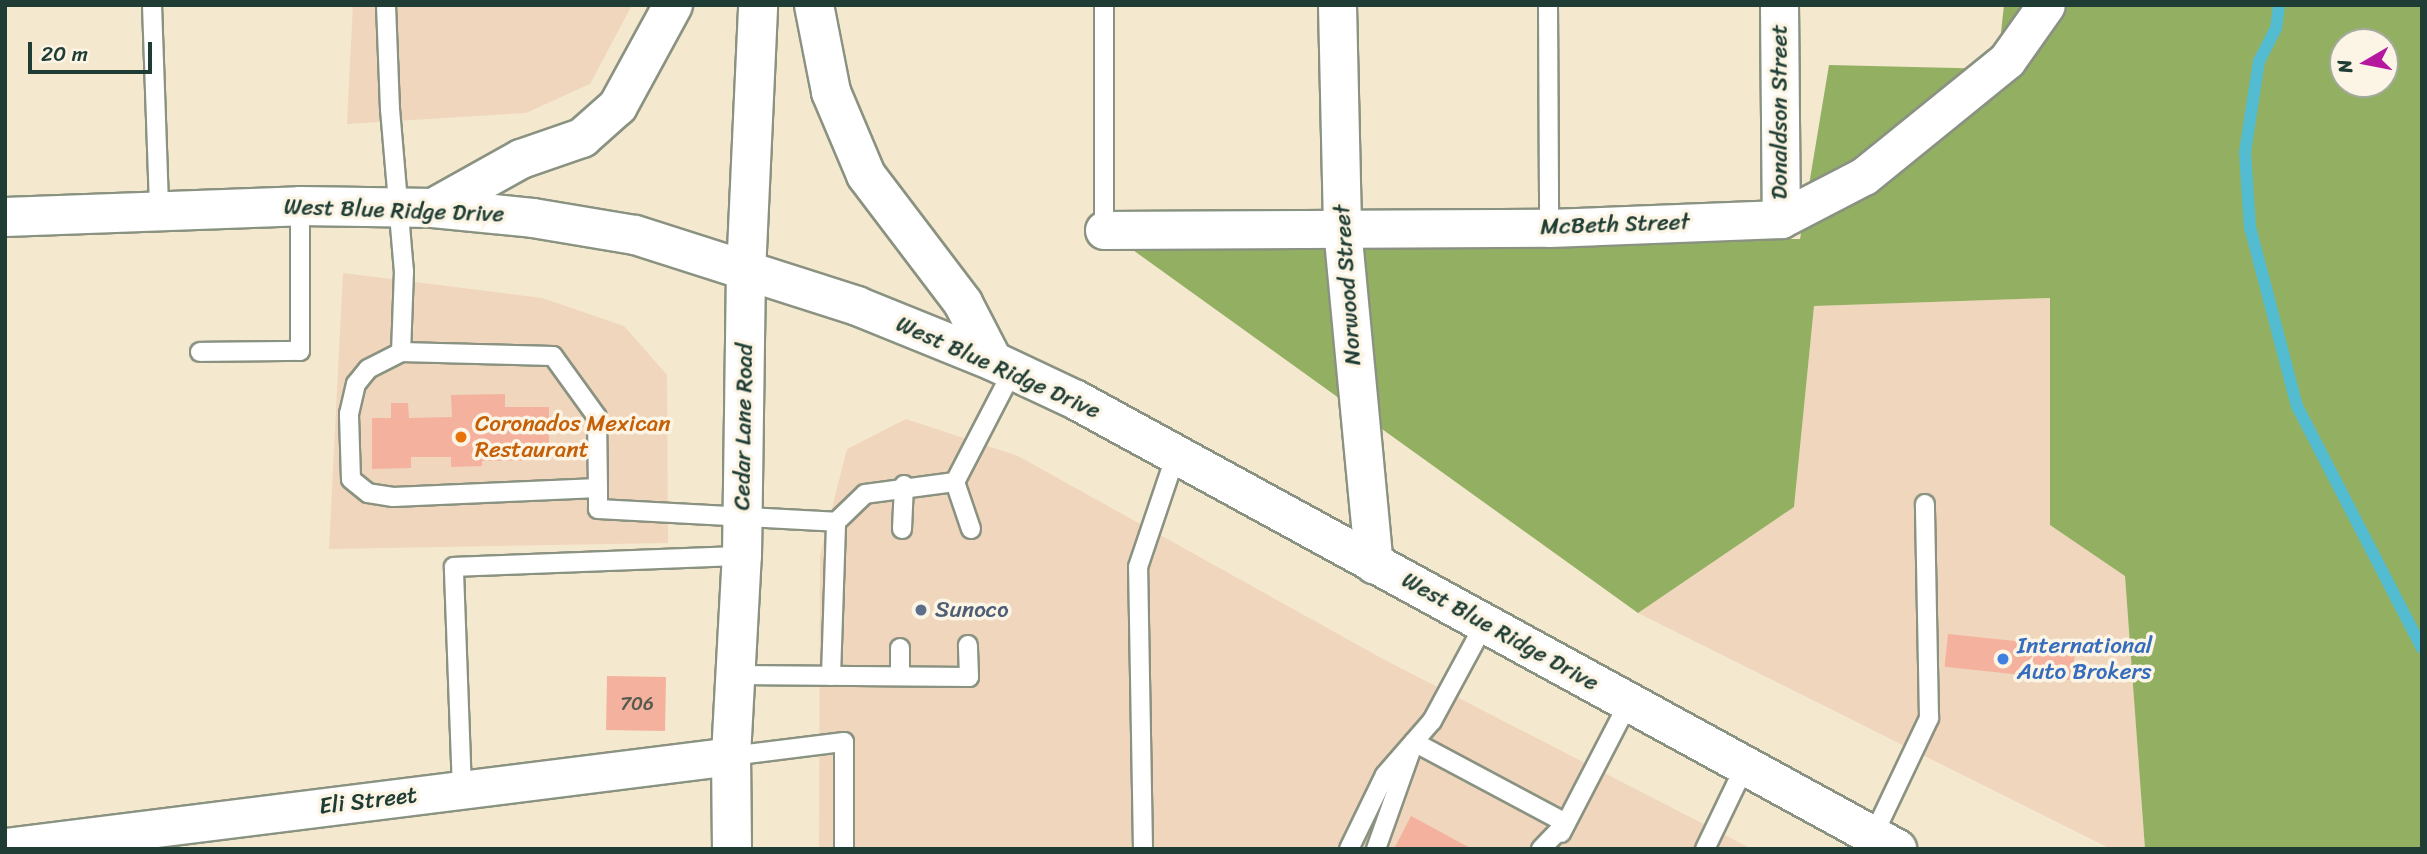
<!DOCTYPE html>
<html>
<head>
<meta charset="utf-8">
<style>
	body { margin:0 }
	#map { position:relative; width:2427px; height:854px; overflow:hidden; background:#f4e8ce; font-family:Sriracha,sans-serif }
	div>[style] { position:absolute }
	.built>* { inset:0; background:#f0d6bc }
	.forest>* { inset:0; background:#92af62 }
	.stream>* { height:12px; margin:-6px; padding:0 6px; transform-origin:6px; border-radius:6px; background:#53bcd0 }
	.building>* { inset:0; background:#f4b19d; transform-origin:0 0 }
	.roads { filter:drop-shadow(2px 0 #8a9281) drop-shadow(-2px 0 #8a9281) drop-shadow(0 2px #8a9281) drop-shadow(0 -2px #8a9281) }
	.lane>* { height:18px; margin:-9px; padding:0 9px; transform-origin:9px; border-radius:9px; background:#fff }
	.street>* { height:37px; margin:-18.5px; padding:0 18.5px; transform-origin:18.5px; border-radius:18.5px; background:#fff }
	.secondary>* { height:38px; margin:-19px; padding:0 19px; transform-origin:19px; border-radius:19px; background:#fff }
	.dots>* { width:19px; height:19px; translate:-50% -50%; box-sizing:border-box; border:4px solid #fcf5e5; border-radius:50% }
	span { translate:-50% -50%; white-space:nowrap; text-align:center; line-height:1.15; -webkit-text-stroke:7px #fcf5e5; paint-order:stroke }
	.number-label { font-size:19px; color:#545a4e }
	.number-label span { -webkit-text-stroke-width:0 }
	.street-label { font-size:23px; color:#1f3d34 }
	.food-label { font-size:23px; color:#c56008 }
	.left { translate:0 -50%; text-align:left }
	.service-label { font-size:23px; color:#4e5e75 }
	.shop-label { font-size:23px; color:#366cbe }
	.frame { position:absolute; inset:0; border:7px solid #1f3d34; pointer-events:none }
	.north { position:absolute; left:2329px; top:28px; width:70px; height:70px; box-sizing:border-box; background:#fcf5e5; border:2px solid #a4ab9e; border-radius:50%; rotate:260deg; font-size:19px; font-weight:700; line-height:28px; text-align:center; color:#1f3d34 }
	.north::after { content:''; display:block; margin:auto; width:24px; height:32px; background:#b5179e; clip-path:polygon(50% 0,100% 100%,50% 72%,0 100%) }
	.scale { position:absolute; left:28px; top:42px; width:124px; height:32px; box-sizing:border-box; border:4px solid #1f3d34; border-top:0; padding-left:9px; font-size:21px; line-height:24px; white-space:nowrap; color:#1f3d34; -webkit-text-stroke:5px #fcf5e5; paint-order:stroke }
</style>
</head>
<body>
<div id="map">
	<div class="built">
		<div style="clip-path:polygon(353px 5px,632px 5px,590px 84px,526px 113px,347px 124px)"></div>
		<div style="clip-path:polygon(343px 273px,542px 298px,624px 326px,667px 375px,668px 543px,329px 549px)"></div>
		<div style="clip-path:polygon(2050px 298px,2050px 525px,2125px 575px,2145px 849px,2111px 849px,1638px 613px,1794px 507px,1814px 306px)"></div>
		<div style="clip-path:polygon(906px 419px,1018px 456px,1383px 659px,1752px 849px,819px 849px,820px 556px,847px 449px)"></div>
	</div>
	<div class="forest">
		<div style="clip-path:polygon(evenodd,2004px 5px,2422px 5px,2422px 849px,2145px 849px,2125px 576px,2050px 525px,2050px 298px,1814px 306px,1794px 507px,1638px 613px,1119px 240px,1800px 239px,1829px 65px,1997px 69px,2004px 5px,2343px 42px,2385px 42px,2385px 84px,2343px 84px,2343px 42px)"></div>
	</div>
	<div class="stream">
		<div style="left:2279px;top:5px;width:23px;rotate:97deg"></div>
		<div style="left:2276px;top:28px;width:37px;rotate:117deg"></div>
		<div style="left:2259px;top:61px;width:92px;rotate:98.7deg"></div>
		<div style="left:2245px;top:152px;width:75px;rotate:86.2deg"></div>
		<div style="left:2250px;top:227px;width:185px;rotate:75.3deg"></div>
		<div style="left:2297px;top:406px;width:272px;rotate:62.7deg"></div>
	</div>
	<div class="building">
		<div style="clip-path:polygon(505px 394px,505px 407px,549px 407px,549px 460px,482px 461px,482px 466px,451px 467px,451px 457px,411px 457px,411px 468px,372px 469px,372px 418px,391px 418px,391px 403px,408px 403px,409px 418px,452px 417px,451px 395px)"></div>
		<div style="left:1948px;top:634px;width:128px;height:33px;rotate:6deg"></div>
		<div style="left:607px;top:676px;width:59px;height:54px;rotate:1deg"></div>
		<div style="clip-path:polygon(1411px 816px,1472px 849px,1394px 849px)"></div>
	</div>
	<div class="roads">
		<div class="lane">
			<div style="left:152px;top:5px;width:205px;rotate:88deg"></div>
			<div style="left:386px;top:5px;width:104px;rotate:87.8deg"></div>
			<div style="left:390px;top:109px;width:163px;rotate:85.1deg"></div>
			<div style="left:404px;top:271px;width:81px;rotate:92.1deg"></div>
			<div style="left:1548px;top:5px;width:223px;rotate:89.7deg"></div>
			<div style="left:1104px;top:230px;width:225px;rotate:-90deg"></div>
			<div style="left:200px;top:352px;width:100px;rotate:-0.6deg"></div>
			<div style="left:300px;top:351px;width:145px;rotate:-90deg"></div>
			<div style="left:598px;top:488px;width:205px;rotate:177.5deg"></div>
			<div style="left:393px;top:497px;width:25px;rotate:-171deg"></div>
			<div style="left:368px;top:493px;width:22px;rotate:-141deg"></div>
			<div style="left:351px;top:479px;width:65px;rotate:-91.8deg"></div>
			<div style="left:349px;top:414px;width:31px;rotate:-77deg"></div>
			<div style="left:356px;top:384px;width:19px;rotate:-51deg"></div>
			<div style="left:368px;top:369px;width:37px;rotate:-27deg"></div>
			<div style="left:401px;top:352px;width:152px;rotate:1.5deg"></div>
			<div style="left:553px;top:356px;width:75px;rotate:54.2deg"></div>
			<div style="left:597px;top:417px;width:71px;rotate:89.2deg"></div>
			<div style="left:598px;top:488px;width:21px;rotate:90deg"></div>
			<div style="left:598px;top:509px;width:238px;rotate:3.1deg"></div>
			<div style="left:902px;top:529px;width:44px;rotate:-87.4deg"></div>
			<div style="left:971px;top:529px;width:50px;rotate:-108.8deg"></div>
			<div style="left:955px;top:482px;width:126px;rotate:-62.6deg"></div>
			<div style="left:736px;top:675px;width:233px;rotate:0.5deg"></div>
			<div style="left:969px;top:677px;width:32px;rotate:-92deg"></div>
			<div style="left:831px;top:676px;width:154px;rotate:-88.1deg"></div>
			<div style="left:836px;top:522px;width:40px;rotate:-44deg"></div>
			<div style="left:865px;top:494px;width:91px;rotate:-7.6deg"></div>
			<div style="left:900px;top:676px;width:28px;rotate:-90deg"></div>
			<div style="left:731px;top:756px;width:114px;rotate:-7.1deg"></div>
			<div style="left:844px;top:742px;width:107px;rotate:90deg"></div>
			<div style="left:462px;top:790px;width:223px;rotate:-92.1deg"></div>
			<div style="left:454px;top:567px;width:288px;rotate:-2.2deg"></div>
			<div style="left:1561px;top:833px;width:148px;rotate:-62.6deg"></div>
			<div style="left:1873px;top:836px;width:131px;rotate:-64.6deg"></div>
			<div style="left:1929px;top:718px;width:214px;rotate:-91.1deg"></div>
			<div style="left:1143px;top:849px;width:282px;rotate:-91deg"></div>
			<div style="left:1138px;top:567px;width:118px;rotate:-71.3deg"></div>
			<div style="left:1349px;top:849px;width:82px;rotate:-64.1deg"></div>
			<div style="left:1385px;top:775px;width:72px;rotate:-49deg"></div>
			<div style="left:1432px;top:721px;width:111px;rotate:-61.6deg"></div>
			<div style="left:1376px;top:849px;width:114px;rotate:-70.4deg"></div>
			<div style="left:1414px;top:742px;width:172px;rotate:28.1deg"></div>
			<div style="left:1566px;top:823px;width:36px;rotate:134deg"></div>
			<div style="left:1705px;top:849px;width:92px;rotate:-64.3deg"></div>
		</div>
		<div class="street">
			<div style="left:1337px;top:5px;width:223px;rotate:88.7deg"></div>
			<div style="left:1342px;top:228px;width:338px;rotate:84.6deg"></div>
			<div style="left:1779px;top:5px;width:214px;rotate:89.5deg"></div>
			<div style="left:1104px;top:230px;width:445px;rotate:-0.3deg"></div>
			<div style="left:1549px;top:228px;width:232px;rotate:-2.2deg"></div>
			<div style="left:1781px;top:219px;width:93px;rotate:-27.4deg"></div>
			<div style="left:1864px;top:176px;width:184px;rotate:-39deg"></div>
			<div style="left:2007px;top:60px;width:67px;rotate:-54.7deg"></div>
			<div style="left:5px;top:847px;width:732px;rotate:-7.14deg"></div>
		</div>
		<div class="secondary">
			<div style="left:814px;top:5px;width:89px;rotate:78.9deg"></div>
			<div style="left:831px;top:92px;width:90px;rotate:67.1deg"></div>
			<div style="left:866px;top:175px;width:161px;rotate:52.8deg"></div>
			<div style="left:963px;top:303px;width:65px;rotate:62.7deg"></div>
			<div style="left:433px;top:208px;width:101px;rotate:-29.1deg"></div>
			<div style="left:521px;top:159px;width:65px;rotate:-19deg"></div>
			<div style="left:582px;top:138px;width:48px;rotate:-41.6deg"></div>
			<div style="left:618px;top:106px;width:115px;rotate:-61.4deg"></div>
			<div style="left:5px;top:217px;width:295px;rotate:-2.1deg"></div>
			<div style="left:300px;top:206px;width:133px;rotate:0.9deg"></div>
			<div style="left:433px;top:208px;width:100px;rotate:5.7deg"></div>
			<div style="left:533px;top:218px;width:103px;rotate:9.5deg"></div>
			<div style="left:635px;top:235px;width:233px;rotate:17.7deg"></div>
			<div style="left:857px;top:306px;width:147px;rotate:22deg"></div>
			<div style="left:993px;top:361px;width:92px;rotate:25.2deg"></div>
			<div style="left:1076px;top:400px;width:936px;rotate:28.67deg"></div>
			<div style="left:732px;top:849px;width:93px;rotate:-90.6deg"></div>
			<div style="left:731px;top:756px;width:200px;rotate:-86.9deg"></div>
			<div style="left:742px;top:556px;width:283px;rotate:-89.2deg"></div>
			<div style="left:746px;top:273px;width:268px;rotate:-87.4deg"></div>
		</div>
	</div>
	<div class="dots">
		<div style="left:461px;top:437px;background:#e8710a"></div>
		<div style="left:921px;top:610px;background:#5c6f8a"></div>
		<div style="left:2003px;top:659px;background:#3f7fe0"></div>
	</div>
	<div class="number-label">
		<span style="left:637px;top:704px">706</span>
	</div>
	<div class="street-label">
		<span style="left:1780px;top:112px;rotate:-90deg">Donaldson Street</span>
		<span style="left:394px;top:211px;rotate:2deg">West Blue Ridge Drive</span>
		<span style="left:1615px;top:225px;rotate:-2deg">McBeth Street</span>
		<span style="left:1348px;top:285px;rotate:-94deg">Norwood Street</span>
		<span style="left:998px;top:368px;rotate:24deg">West Blue Ridge Drive</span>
		<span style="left:744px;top:427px;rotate:-89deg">Cedar Lane Road</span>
		<span style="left:1500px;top:632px;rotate:29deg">West Blue Ridge Drive</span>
		<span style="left:368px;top:801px;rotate:-7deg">Eli Street</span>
	</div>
	<div class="food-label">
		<span class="left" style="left:475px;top:437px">Coronados Mexican<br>Restaurant</span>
	</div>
	<div class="service-label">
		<span class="left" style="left:935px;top:610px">Sunoco</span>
	</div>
	<div class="shop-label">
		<span class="left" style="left:2017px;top:659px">International<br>Auto Brokers</span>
	</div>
	<div class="frame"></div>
	<div class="north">N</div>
	<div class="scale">20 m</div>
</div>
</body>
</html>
